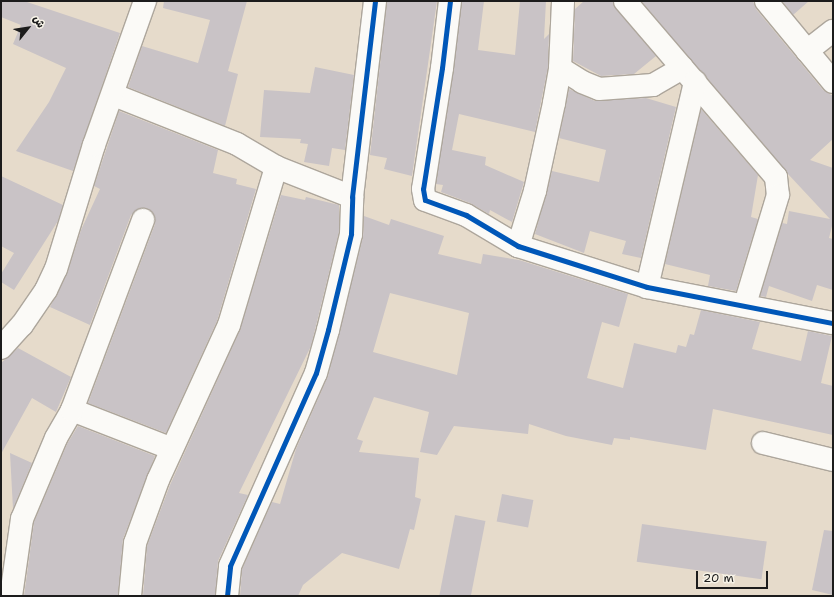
<!DOCTYPE html>
<html>
<head>
<meta charset="utf-8">
<style>
	body { margin:0 }
	#map { position:relative; width:834px; height:597px; overflow:hidden; background:#e6dbcb; font-family:"Shantell Sans","Playpen Sans Arabic",sans-serif }
	div>[style] { position:absolute }
	.building>* { inset:0; background:#c9c3c6; transform-origin:0 0 }
	.roads { filter:drop-shadow(1px 0 #ada69c) drop-shadow(-1px 0 #ada69c) drop-shadow(0 1px #ada69c) drop-shadow(0 -1px #ada69c) }
	.street>* { height:22px; margin:-11px; padding:0 11px; transform-origin:11px; border-radius:11px; background:#fbfaf7 }
	.cycleway>* { height:5px; margin:-2.5px; padding:0 2.5px; transform-origin:2.5px; border-radius:2.5px; background:#0057b8 }
	span { translate:-50% -50%; white-space:nowrap; text-align:center; line-height:1.15; -webkit-text-stroke:3px #f7f3e8; paint-order:stroke }
	.frame { position:absolute; inset:0; border:2px solid #1c1c1c; pointer-events:none }
	.north { position:absolute; left:8px; top:8px; width:40px; height:40px; -webkit-text-stroke:3px #f7f3e8; paint-order:stroke; rotate:60deg; font-size:11px; font-weight:700; line-height:16px; text-align:center; color:#1c1c1c }
	.north::after { content:''; display:block; margin:auto; width:14px; height:18px; background:#1c1c1c; clip-path:polygon(50% 0,100% 100%,50% 72%,0 100%) }
	.scale { position:absolute; left:696px; top:571px; width:72px; height:18px; box-sizing:border-box; border:2px solid #1c1c1c; border-top:0; padding-left:5px; font-size:12px; line-height:14px; white-space:nowrap; color:#1c1c1c; -webkit-text-stroke:3px #f7f3e8; paint-order:stroke }
</style>
</head>
<body>
<div id="map">
	<div class="building">
		<div style="clip-path:polygon(1px 1px,24px 1px,120px 33px,73px 171px,16px 151px,49px 102px,66px 68px,13px 44px,21px 25px,1px 17px)"></div>
		<div style="clip-path:polygon(164px 1px,247px 1px,228px 71px,238px 74px,225px 126px,128px 87px,142px 46px,198px 63px,210px 20px,163px 8px)"></div>
		<div style="clip-path:polygon(387px 1px,437px 1px,412px 176px,384px 169px,387px 158px,370px 155px)"></div>
		<div style="clip-path:polygon(462px 1px,484px 1px,478px 50px,515px 55px,520px 1px,546px 1px,544px 39px,549px 34px,548px 67px,535px 132px,459px 114px,452px 150px,486px 157px,485px 165px,524px 182px,512px 222px,490px 210px,489px 214px,470px 203px,441px 192px,443px 185px,436px 184px)"></div>
		<div style="clip-path:polygon(584px 1px,613px 1px,616px 9px,656px 56px,634px 74px,601px 76px,573px 61px,575px 9px)"></div>
		<div style="clip-path:polygon(641px 1px,753px 1px,756px 9px,823px 90px,833px 96px,833px 139px,810px 160px,833px 168px,833px 222px,829px 238px,833px 239px,833px 290px,817px 285px,812px 301px,769px 286px,766px 297px,760px 296px,782px 223px,787px 224px,789px 211px,830px 219px,788px 174px)"></div>
		<div style="clip-path:polygon(782px 1px,809px 1px,793px 15px)"></div>
		<div style="clip-path:polygon(315px 67px,354px 75px,345px 150px,332px 148px,329px 166px,304px 162px,308px 144px,300px 143px,301px 139px,260px 137px,264px 90px,310px 93px)"></div>
		<div style="clip-path:polygon(569px 89px,595px 101px,646px 98px,676px 107px,641px 258px,622px 254px,626px 241px,590px 231px,584px 253px,535px 234px,552px 171px,599px 182px,606px 150px,559px 138px)"></div>
		<div style="clip-path:polygon(701px 109px,758px 175px,751px 217px,758px 219px,736px 291px,708px 286px,710px 275px,665px 264px)"></div>
		<div style="clip-path:polygon(119px 111px,218px 150px,213px 173px,237px 179px,236px 184px,256px 189px,217px 321px,166px 433px,88px 403px,155px 224px,152px 212px,141px 208px,131px 215px,90px 325px,50px 307px,67px 274px,81px 230px,100px 189px,94px 186px)"></div>
		<div style="clip-path:polygon(1px 176px,63px 205px,58px 221px,14px 290px,1px 282px,1px 274px,14px 253px,1px 246px)"></div>
		<div style="clip-path:polygon(281px 195px,305px 200px,306px 197px,339px 205px,339px 232px,311px 346px,239px 493px,248px 495px,218px 561px,215px 596px,143px 596px,147px 546px,170px 485px,240px 330px)"></div>
		<div style="clip-path:polygon(evenodd,364px 216px,389px 225px,391px 219px,444px 236px,438px 254px,481px 264px,483px 254px,519px 260px,628px 294px,619px 327px,602px 322px,587px 378px,623px 388px,634px 343px,676px 353px,678px 345px,686px 347px,690px 334px,694px 335px,701px 310px,760px 322px,752px 349px,801px 361px,808px 331px,832px 336px,821px 383px,833px 386px,833px 435px,713px 409px,706px 450px,630px 437px,630px 440px,614px 438px,612px 445px,566px 436px,529px 424px,528px 434px,454px 426px,437px 455px,420px 452px,429px 412px,374px 397px,357px 439px,363px 441px,359px 452px,419px 458px,415px 497px,421px 499px,414px 530px,410px 529px,399px 569px,342px 553px,303px 585px,298px 596px,240px 596px,242px 569px,272px 502px,280px 504px,296px 449px,328px 376px,363px 237px,364px 216px,390px 293px,469px 313px,457px 375px,373px 352px,390px 293px)"></div>
		<div style="clip-path:polygon(18px 348px,71px 377px,56px 412px,32px 398px,1px 454px,1px 363px)"></div>
		<div style="clip-path:polygon(78px 426px,155px 456px,123px 539px,118px 596px,24px 596px,34px 522px,67px 444px)"></div>
		<div style="clip-path:polygon(10px 453px,32px 463px,13px 509px)"></div>
		<div style="left:502px;top:494px;width:32px;height:28px;rotate:11deg"></div>
		<div style="left:455px;top:515px;width:31px;height:83px;rotate:11deg"></div>
		<div style="left:642px;top:524px;width:126px;height:38px;rotate:8deg"></div>
		<div style="clip-path:polygon(824px 530px,833px 531px,833px 595px,812px 590px)"></div>
	</div>
	<div class="roads">
		<div class="street">
			<div style="left:450px;top:1px;width:67px;rotate:96.8deg"></div>
			<div style="left:442px;top:68px;width:122px;rotate:98.9deg"></div>
			<div style="left:423px;top:189px;width:11px;rotate:80deg"></div>
			<div style="left:425px;top:200px;width:44px;rotate:20.1deg"></div>
			<div style="left:466px;top:215px;width:61px;rotate:30.8deg"></div>
			<div style="left:518px;top:246px;width:135px;rotate:17.6deg"></div>
			<div style="left:647px;top:287px;width:189px;rotate:11deg"></div>
			<div style="left:625px;top:1px;width:232px;rotate:49.4deg"></div>
			<div style="left:776px;top:177px;width:18px;rotate:84deg"></div>
			<div style="left:778px;top:195px;width:114px;rotate:106.8deg"></div>
			<div style="left:766px;top:1px;width:105px;rotate:50.4deg"></div>
			<div style="left:807px;top:51px;width:33px;rotate:-38deg"></div>
			<div style="left:560px;top:68px;width:26px;rotate:32deg"></div>
			<div style="left:582px;top:82px;width:18px;rotate:22deg"></div>
			<div style="left:599px;top:89px;width:54px;rotate:-4.2deg"></div>
			<div style="left:653px;top:85px;width:34px;rotate:-30deg"></div>
			<div style="left:114px;top:95px;width:132px;rotate:21.7deg"></div>
			<div style="left:237px;top:144px;width:45px;rotate:30.5deg"></div>
			<div style="left:276px;top:167px;width:82px;rotate:21.5deg"></div>
			<div style="left:518px;top:246px;width:58px;rotate:-72.8deg"></div>
			<div style="left:535px;top:191px;width:90px;rotate:-77.8deg"></div>
			<div style="left:554px;top:103px;width:36px;rotate:-80deg"></div>
			<div style="left:560px;top:68px;width:67px;rotate:-87.4deg"></div>
			<div style="left:647px;top:287px;width:211px;rotate:-76.8deg"></div>
			<div style="left:1px;top:348px;width:31px;rotate:-48deg"></div>
			<div style="left:22px;top:325px;width:42px;rotate:-55.6deg"></div>
			<div style="left:46px;top:290px;width:23px;rotate:-65deg"></div>
			<div style="left:56px;top:269px;width:130px;rotate:-73deg"></div>
			<div style="left:94px;top:145px;width:153px;rotate:-70.5deg"></div>
			<div style="left:72px;top:410px;width:107px;rotate:21.3deg"></div>
			<div style="left:763px;top:443px;width:72px;rotate:13.7deg"></div>
			<div style="left:11px;top:596px;width:78px;rotate:-81.9deg"></div>
			<div style="left:22px;top:519px;width:88px;rotate:-67.2deg"></div>
			<div style="left:56px;top:438px;width:32px;rotate:-60deg"></div>
			<div style="left:72px;top:410px;width:203px;rotate:-69.5deg"></div>
			<div style="left:130px;top:596px;width:53px;rotate:-84.6deg"></div>
			<div style="left:135px;top:543px;width:67px;rotate:-69.9deg"></div>
			<div style="left:158px;top:480px;width:170px;rotate:-65.4deg"></div>
			<div style="left:229px;top:325px;width:165px;rotate:-73.4deg"></div>
			<div style="left:227px;top:596px;width:30px;rotate:-84deg"></div>
			<div style="left:230px;top:566px;width:211px;rotate:-66deg"></div>
			<div style="left:316px;top:373px;width:45px;rotate:-74.4deg"></div>
			<div style="left:328px;top:330px;width:99px;rotate:-76.5deg"></div>
			<div style="left:351px;top:234px;width:37px;rotate:-88deg"></div>
			<div style="left:352px;top:197px;width:197px;rotate:-83.3deg"></div>
		</div>
	</div>
	<div class="cycleway">
		<div style="left:450px;top:1px;width:67px;rotate:96.8deg"></div>
		<div style="left:442px;top:68px;width:122px;rotate:98.9deg"></div>
		<div style="left:423px;top:189px;width:11px;rotate:80deg"></div>
		<div style="left:425px;top:200px;width:44px;rotate:20.1deg"></div>
		<div style="left:466px;top:215px;width:61px;rotate:30.8deg"></div>
		<div style="left:518px;top:246px;width:135px;rotate:17.6deg"></div>
		<div style="left:647px;top:287px;width:189px;rotate:11deg"></div>
		<div style="left:227px;top:596px;width:30px;rotate:-84deg"></div>
		<div style="left:230px;top:566px;width:211px;rotate:-66deg"></div>
		<div style="left:316px;top:373px;width:45px;rotate:-74.4deg"></div>
		<div style="left:328px;top:330px;width:99px;rotate:-76.5deg"></div>
		<div style="left:351px;top:234px;width:37px;rotate:-88deg"></div>
		<div style="left:352px;top:197px;width:197px;rotate:-83.3deg"></div>
	</div>
	<div class="frame"></div>
	<div class="north">ش</div>
	<div class="scale">20 m</div>
</div>
</body>
</html>
